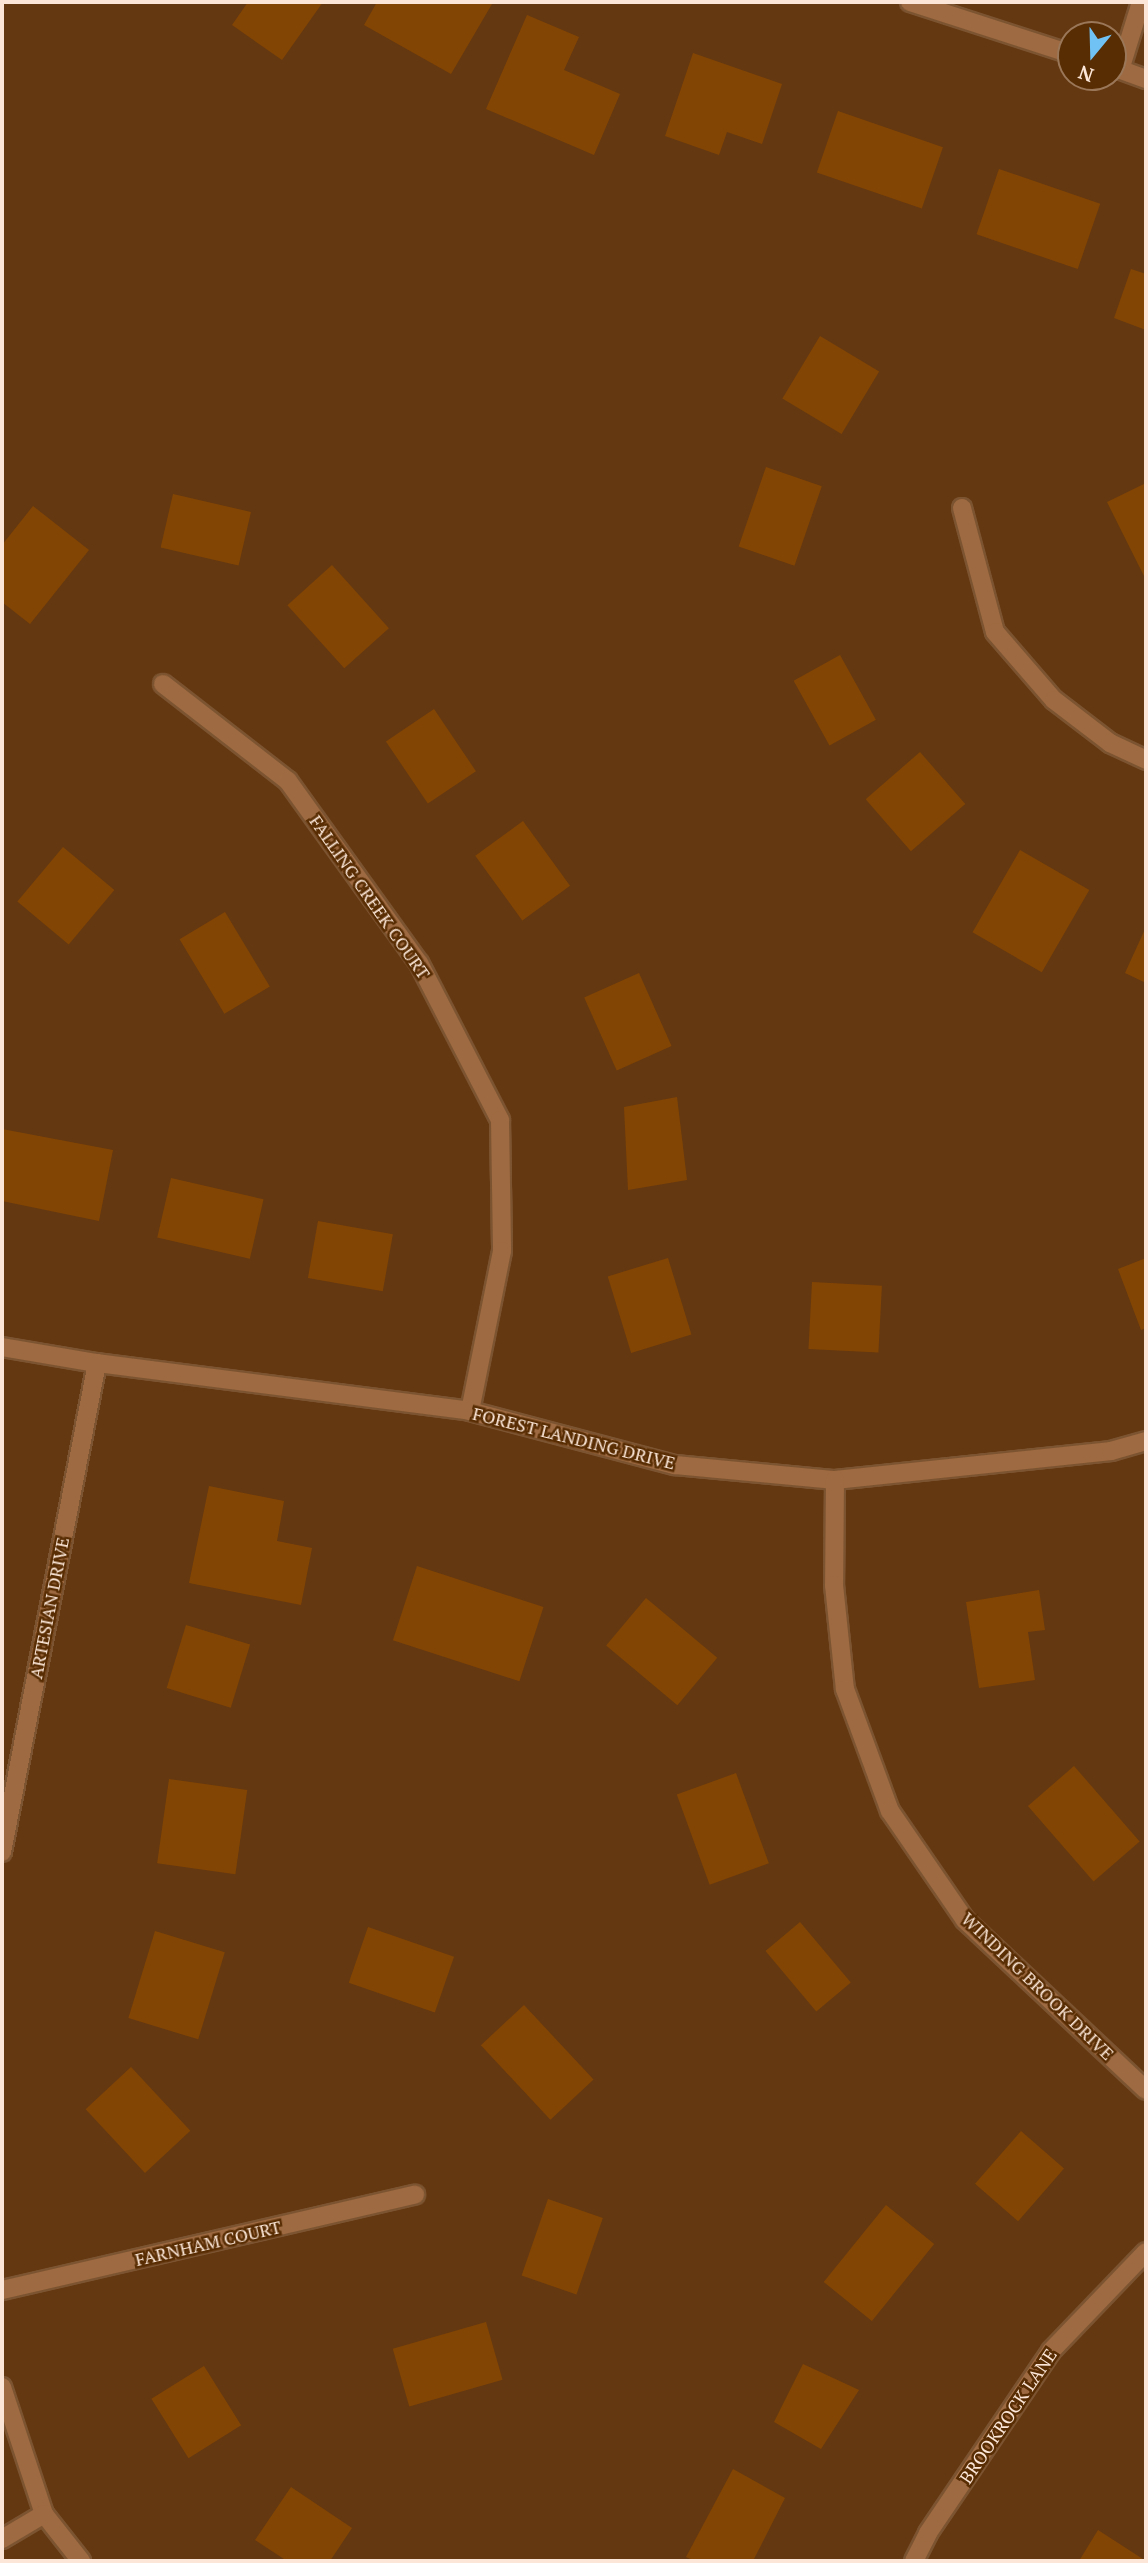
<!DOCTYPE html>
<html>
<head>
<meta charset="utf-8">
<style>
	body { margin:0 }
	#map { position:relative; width:1148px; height:2563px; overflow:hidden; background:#643811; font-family:"PT Serif",serif }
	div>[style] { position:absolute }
	.building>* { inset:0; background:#834503; transform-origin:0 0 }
	.roads { filter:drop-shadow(2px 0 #7c5431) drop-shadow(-2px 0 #7c5431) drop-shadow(0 2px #7c5431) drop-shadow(0 -2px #7c5431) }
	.minor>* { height:18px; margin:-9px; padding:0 9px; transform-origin:9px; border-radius:9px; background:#9e6a41 }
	span { translate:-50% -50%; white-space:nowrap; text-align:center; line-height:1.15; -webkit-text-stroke:5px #592d03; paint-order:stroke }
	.street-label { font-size:18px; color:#fbe6d7 }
	.frame { position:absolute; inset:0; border:4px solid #fbe6d7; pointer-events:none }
	.north { position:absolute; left:1057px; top:21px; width:70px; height:70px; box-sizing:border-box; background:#592d03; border:2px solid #9a7758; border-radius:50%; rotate:199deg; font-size:19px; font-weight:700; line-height:28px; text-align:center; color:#fbe6d7 }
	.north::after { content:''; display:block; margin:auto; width:24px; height:32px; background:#70c2f4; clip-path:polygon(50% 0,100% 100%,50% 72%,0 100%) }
</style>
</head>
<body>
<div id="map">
	<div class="building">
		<div style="clip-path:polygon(248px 2px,323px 2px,282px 60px,232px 25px)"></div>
		<div style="clip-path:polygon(377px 2px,488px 2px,492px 4px,451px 74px,364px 25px)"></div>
		<div style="clip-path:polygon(527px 15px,579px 37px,564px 70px,620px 94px,594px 155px,486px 109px)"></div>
		<div style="clip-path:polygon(693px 53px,782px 84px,762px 144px,727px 132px,719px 155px,665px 136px)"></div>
		<div style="left:838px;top:111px;width:111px;height:65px;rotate:19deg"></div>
		<div style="left:999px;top:169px;width:107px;height:69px;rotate:19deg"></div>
		<div style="clip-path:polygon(1131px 269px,1146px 274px,1146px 330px,1114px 318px)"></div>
		<div style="left:820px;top:336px;width:69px;height:73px;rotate:31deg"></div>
		<div style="left:766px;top:467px;width:59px;height:84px;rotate:19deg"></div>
		<div style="clip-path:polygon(1146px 483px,1146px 580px,1107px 502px)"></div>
		<div style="left:173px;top:494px;width:80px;height:55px;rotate:13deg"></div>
		<div style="clip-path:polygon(33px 506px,89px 550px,30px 624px,2px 602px,2px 545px)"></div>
		<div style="left:332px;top:565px;width:85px;height:60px;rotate:48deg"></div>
		<div style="left:840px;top:655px;width:74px;height:53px;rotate:61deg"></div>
		<div style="left:434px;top:709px;width:75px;height:58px;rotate:56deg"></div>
		<div style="left:920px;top:752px;width:69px;height:72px;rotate:49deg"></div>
		<div style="left:523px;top:821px;width:80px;height:59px;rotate:54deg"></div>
		<div style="left:63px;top:847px;width:67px;height:71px;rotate:40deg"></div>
		<div style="left:1020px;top:850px;width:80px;height:95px;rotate:30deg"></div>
		<div style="left:225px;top:912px;width:87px;height:53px;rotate:59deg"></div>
		<div style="clip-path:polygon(1146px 927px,1146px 983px,1125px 973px)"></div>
		<div style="left:639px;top:973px;width:80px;height:60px;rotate:66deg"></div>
		<div style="clip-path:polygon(677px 1097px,687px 1180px,628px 1190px,624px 1107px)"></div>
		<div style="clip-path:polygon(2px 1129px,113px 1150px,99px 1221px,2px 1201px)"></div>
		<div style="left:171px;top:1178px;width:95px;height:61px;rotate:13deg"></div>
		<div style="left:318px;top:1221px;width:76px;height:58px;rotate:10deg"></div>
		<div style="left:668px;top:1258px;width:80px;height:63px;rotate:73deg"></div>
		<div style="clip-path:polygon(1146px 1258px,1146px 1328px,1141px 1330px,1118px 1269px)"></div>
		<div style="left:812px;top:1282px;width:70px;height:67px;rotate:3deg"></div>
		<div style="clip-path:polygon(209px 1486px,284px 1501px,277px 1541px,312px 1548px,301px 1605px,189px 1583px)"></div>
		<div style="left:417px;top:1566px;width:133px;height:78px;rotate:18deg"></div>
		<div style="clip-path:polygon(1039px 1590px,1045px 1630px,1028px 1632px,1035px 1680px,979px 1688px,966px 1602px)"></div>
		<div style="left:646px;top:1598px;width:93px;height:62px;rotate:40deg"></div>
		<div style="left:186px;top:1625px;width:67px;height:66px;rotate:17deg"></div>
		<div style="left:1074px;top:1766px;width:100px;height:61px;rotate:49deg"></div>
		<div style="left:736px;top:1773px;width:96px;height:63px;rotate:70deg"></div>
		<div style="left:169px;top:1779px;width:79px;height:85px;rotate:8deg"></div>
		<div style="left:800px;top:1922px;width:79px;height:45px;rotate:50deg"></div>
		<div style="left:368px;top:1927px;width:91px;height:59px;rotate:19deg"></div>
		<div style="left:155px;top:1931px;width:73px;height:91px;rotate:17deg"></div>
		<div style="left:524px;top:2005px;width:102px;height:59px;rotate:47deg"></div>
		<div style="left:131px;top:2067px;width:87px;height:62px;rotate:47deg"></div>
		<div style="left:1021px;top:2131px;width:57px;height:70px;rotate:41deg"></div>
		<div style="left:548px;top:2199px;width:58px;height:81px;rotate:19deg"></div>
		<div style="left:886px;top:2205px;width:62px;height:99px;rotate:39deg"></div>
		<div style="left:486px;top:2322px;width:60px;height:97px;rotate:74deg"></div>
		<div style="clip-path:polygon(803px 2364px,859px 2390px,821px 2449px,774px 2422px)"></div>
		<div style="left:204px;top:2366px;width:70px;height:62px;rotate:58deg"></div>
		<div style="clip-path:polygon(733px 2469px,785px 2498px,753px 2561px,695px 2561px,686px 2557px)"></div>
		<div style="clip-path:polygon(291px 2487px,352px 2528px,330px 2561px,287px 2561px,255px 2540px)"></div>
		<div style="clip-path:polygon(1098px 2530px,1146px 2561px,1079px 2561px)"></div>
	</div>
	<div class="roads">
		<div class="minor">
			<div style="left:910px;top:2px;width:169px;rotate:17.9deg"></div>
			<div style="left:1113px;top:67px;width:35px;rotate:20deg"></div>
			<div style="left:1120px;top:70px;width:71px;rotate:-72.8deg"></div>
			<div style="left:962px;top:508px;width:128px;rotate:75.1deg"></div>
			<div style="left:995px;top:632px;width:90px;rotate:49.1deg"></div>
			<div style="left:1054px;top:700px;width:71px;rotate:37.5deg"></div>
			<div style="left:1110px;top:743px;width:40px;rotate:25deg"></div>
			<div style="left:163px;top:684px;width:158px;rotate:37.8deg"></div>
			<div style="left:288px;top:781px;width:224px;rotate:54.3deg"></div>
			<div style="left:419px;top:963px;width:177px;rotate:62.7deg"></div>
			<div style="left:500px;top:1120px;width:131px;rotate:89.1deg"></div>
			<div style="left:502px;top:1251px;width:163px;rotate:101.3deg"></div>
			<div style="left:2px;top:1347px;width:96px;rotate:9.6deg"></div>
			<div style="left:97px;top:1363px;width:376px;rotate:7.3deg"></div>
			<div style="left:470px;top:1411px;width:212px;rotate:14.8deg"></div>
			<div style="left:675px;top:1465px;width:161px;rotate:5.4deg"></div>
			<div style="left:835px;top:1480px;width:278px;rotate:-6deg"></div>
			<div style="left:1111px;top:1451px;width:36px;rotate:-16deg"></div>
			<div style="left:835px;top:1480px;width:105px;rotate:90.5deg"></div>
			<div style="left:834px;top:1585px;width:105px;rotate:84deg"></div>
			<div style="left:845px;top:1689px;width:130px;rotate:69.8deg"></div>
			<div style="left:890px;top:1811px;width:132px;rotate:55.5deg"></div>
			<div style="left:965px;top:1920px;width:248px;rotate:43.2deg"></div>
			<div style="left:2px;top:1852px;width:498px;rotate:-79deg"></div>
			<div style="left:2px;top:2290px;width:424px;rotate:-13deg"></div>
			<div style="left:2px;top:2387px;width:134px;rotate:71.7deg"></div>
			<div style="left:44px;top:2514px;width:60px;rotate:51.8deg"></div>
			<div style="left:2px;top:2539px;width:49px;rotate:-30.8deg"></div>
			<div style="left:914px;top:2561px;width:31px;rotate:-63deg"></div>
			<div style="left:928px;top:2533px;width:220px;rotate:-55.9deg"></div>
			<div style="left:1051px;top:2351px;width:137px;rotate:-46.2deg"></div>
		</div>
	</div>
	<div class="street-label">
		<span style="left:370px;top:897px;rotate:55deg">FALLING CREEK COURT</span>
		<span style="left:574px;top:1438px;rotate:14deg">FOREST LANDING DRIVE</span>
		<span style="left:49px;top:1608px;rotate:-79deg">ARTESIAN DRIVE</span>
		<span style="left:1038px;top:1986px;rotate:44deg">WINDING BROOK DRIVE</span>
		<span style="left:208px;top:2243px;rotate:-13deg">FARNHAM COURT</span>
		<span style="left:1008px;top:2416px;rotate:-56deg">BROOKROCK LANE</span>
	</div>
	<div class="frame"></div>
	<div class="north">N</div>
</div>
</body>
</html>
